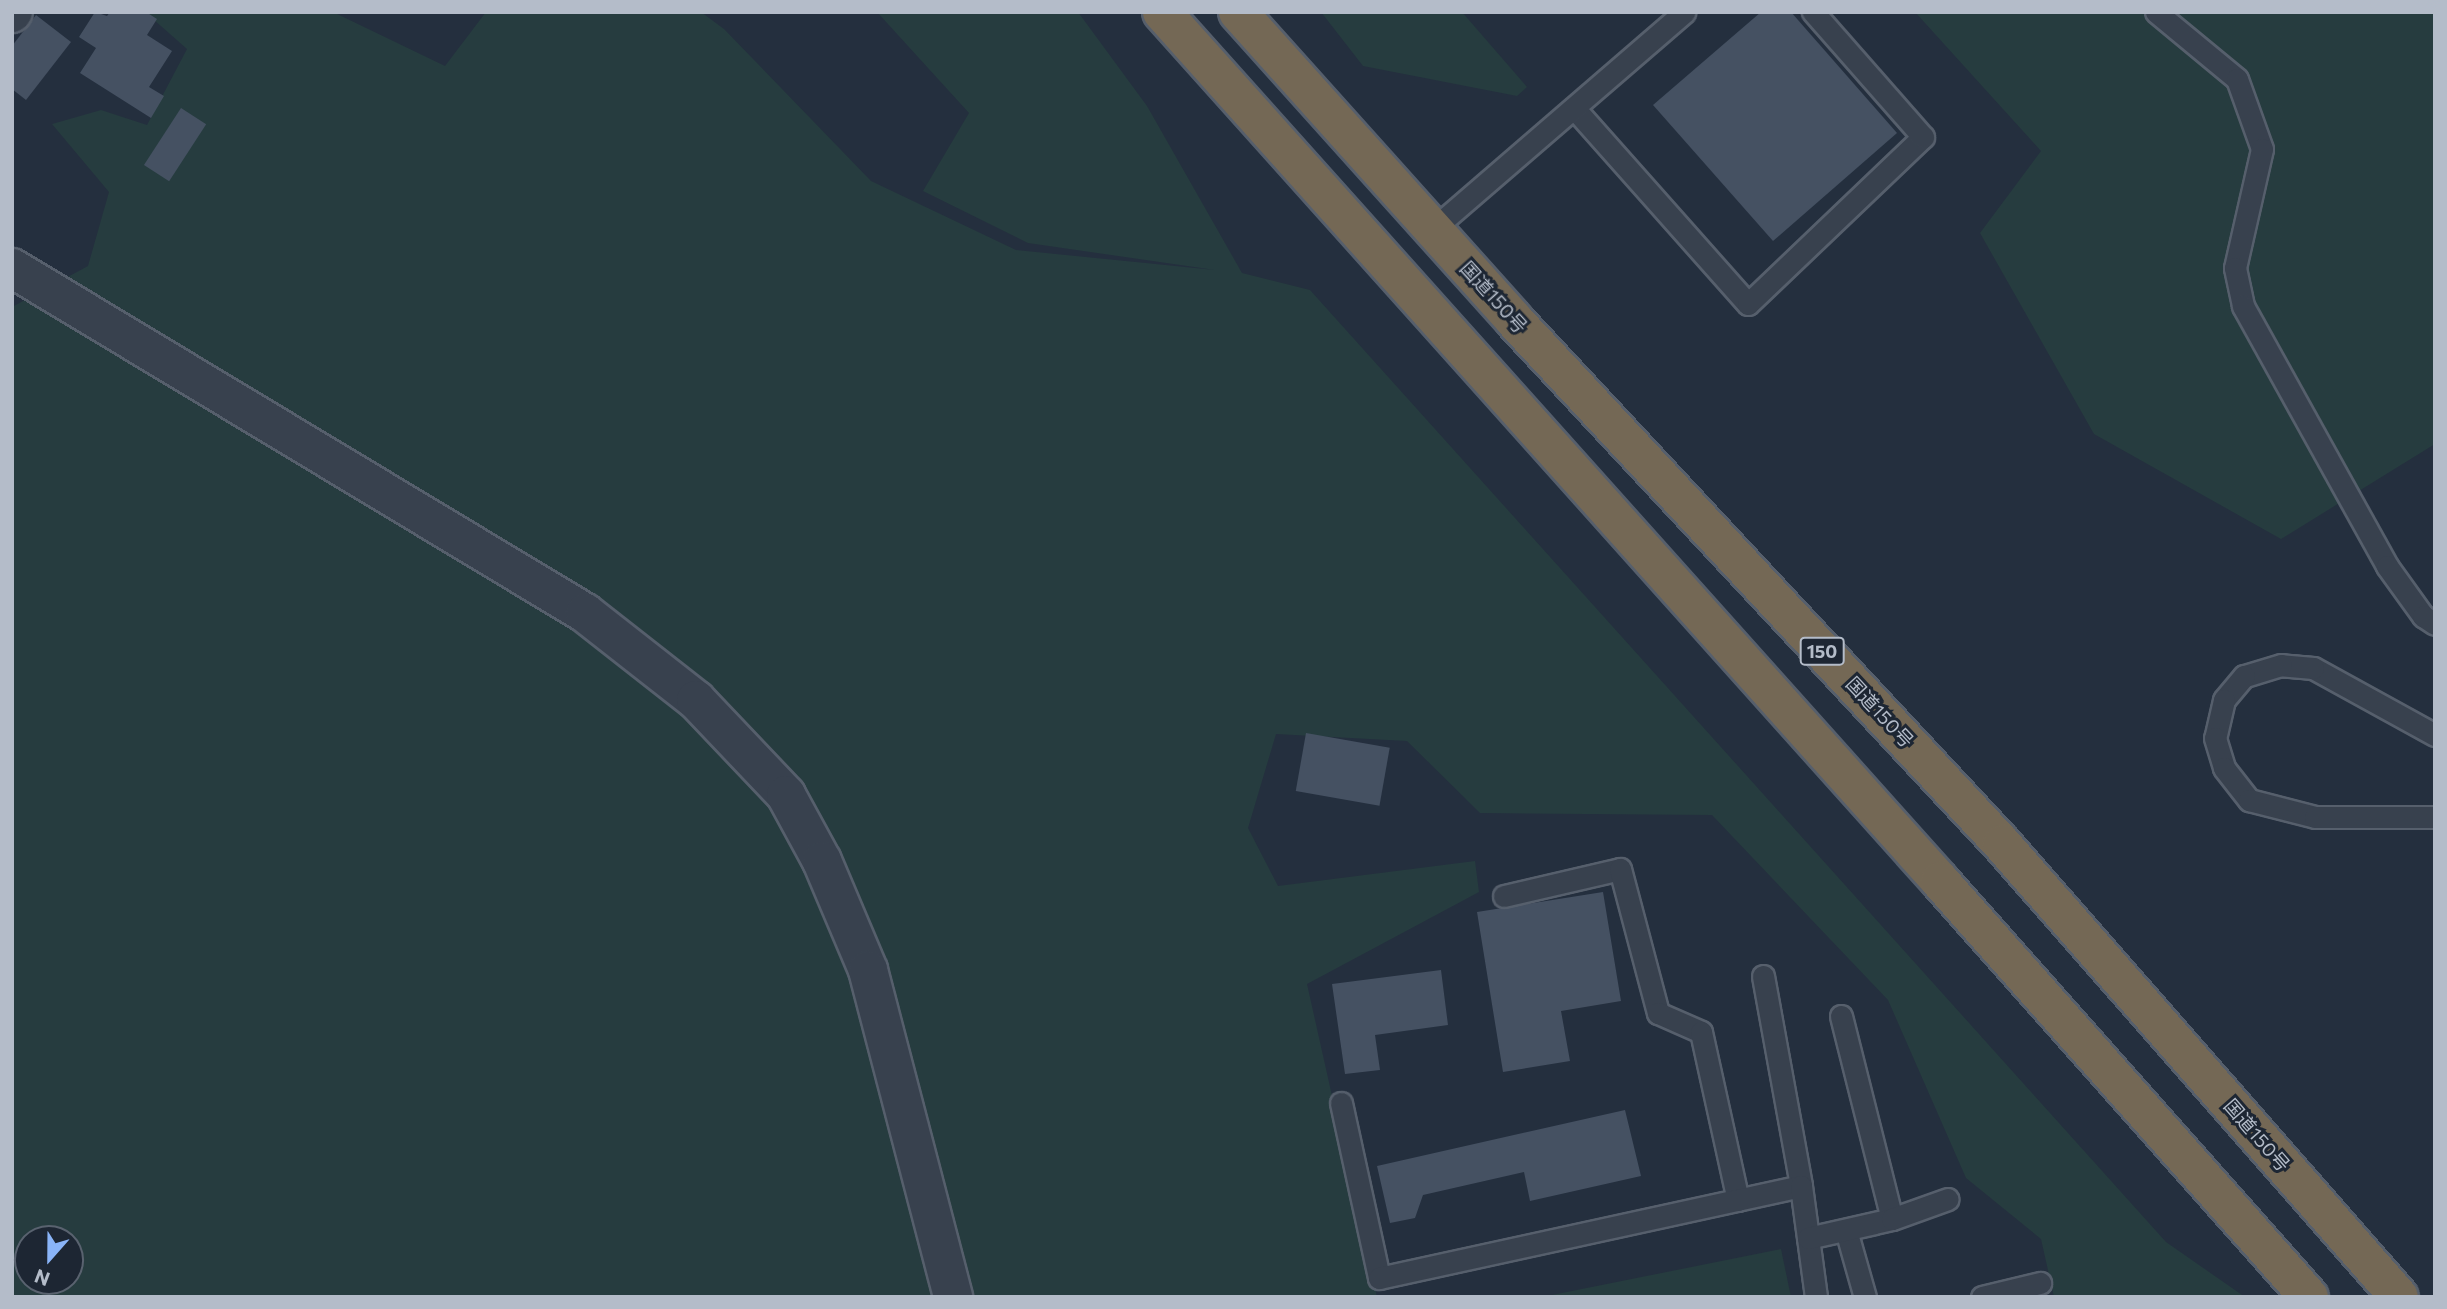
<!DOCTYPE html>
<html>
<head>
<meta charset="utf-8">
<style>
	body { margin:0 }
	#map { position:relative; width:2447px; height:1309px; overflow:hidden; background:#242f3e; font-family:Commissioner,"Noto Sans JP",sans-serif }
	div>[style] { position:absolute }
	.green>* { inset:0; background:#263c3f }
	.building>* { inset:0; background:#455162; transform-origin:0 0 }
	.roads { filter:drop-shadow(2px 0 #565f6c) drop-shadow(-2px 0 #565f6c) drop-shadow(0 2px #565f6c) drop-shadow(0 -2px #565f6c) }
	.lane>* { height:21px; margin:-10.5px; padding:0 10.5px; transform-origin:10.5px; border-radius:10.5px; background:#38414e }
	.street>* { height:38px; margin:-19px; padding:0 19px; transform-origin:19px; border-radius:19px; background:#38414e }
	.highway>* { height:38px; margin:-19px; padding:0 19px; transform-origin:19px; border-radius:19px; background:#746855 }
	span { translate:-50% -50%; white-space:nowrap; text-align:center; line-height:1.15; -webkit-text-stroke:6px #1d2633; paint-order:stroke }
	.shield-label span { padding:2px 5px; background:#1d2633; border:2px solid; border-radius:5px; -webkit-text-stroke-width:0 }
	.shield-label { font-size:18px; color:#b4bcc9; font-weight:700 }
	.street-label { font-size:19px; color:#b4bcc9 }
	.frame { position:absolute; inset:0; border:14px solid #b4bcc9; pointer-events:none }
	.north { position:absolute; left:14px; top:1225px; width:70px; height:70px; box-sizing:border-box; background:#1d2633; border:2px solid #59626f; border-radius:50%; rotate:201deg; font-size:19px; font-weight:700; line-height:28px; text-align:center; color:#b4bcc9 }
	.north::after { content:''; display:block; margin:auto; width:24px; height:32px; background:#8ab4f8; clip-path:polygon(50% 0,100% 100%,50% 72%,0 100%) }
</style>
</head>
<body>
<div id="map">
	<div class="green">
		<div style="clip-path:polygon(evenodd,145px 12px,333px 12px,445px 66px,486px 12px,701px 12px,724px 29px,871px 181px,1016px 250px,1215px 270px,1028px 243px,923px 191px,969px 113px,877px 12px,1078px 12px,1147px 106px,1242px 273px,1310px 290px,2166px 1242px,2245px 1297px,2054px 1297px,2041px 1239px,1966px 1178px,1888px 1000px,1712px 815px,1480px 813px,1407px 741px,1276px 734px,1248px 828px,1278px 886px,1475px 861px,1479px 892px,1307px 984px,1377px 1297px,12px 1297px,12px 307px,88px 266px,109px 192px,52px 124px,101px 110px,147px 125px,187px 49px,145px 12px,28px 1239px,70px 1239px,70px 1281px,28px 1281px,28px 1239px)"></div>
		<div style="clip-path:polygon(1321px 12px,1462px 12px,1527px 87px,1517px 96px,1363px 66px)"></div>
		<div style="clip-path:polygon(1915px 12px,2435px 12px,2435px 444px,2281px 539px,2094px 434px,1980px 233px,2041px 151px)"></div>
		<div style="clip-path:polygon(1781px 1249px,1791px 1297px,1542px 1297px)"></div>
	</div>
	<div class="building">
		<div style="clip-path:polygon(95px 12px,107px 16px,110px 12px,146px 12px,157px 19px,147px 35px,172px 51px,149px 87px,164px 96px,151px 118px,80px 73px,96px 48px,79px 37px)"></div>
		<div style="clip-path:polygon(1761px 12px,1791px 12px,1897px 133px,1773px 241px,1653px 105px)"></div>
		<div style="clip-path:polygon(36px 15px,71px 42px,26px 100px,12px 89px,12px 46px)"></div>
		<div style="left:181px;top:108px;width:30px;height:68px;rotate:33deg"></div>
		<div style="left:1306px;top:733px;width:85px;height:59px;rotate:10deg"></div>
		<div style="clip-path:polygon(1603px 892px,1621px 1001px,1561px 1011px,1570px 1061px,1503px 1072px,1477px 912px)"></div>
		<div style="clip-path:polygon(1441px 970px,1448px 1025px,1375px 1035px,1380px 1070px,1345px 1074px,1332px 984px)"></div>
		<div style="clip-path:polygon(1625px 1110px,1641px 1176px,1530px 1201px,1524px 1172px,1423px 1195px,1415px 1218px,1390px 1223px,1377px 1166px)"></div>
	</div>
	<div class="roads">
		<div class="lane">
			<div style="left:2156px;top:12px;width:105px;rotate:39.6deg"></div>
			<div style="left:2237px;top:79px;width:74px;rotate:70.3deg"></div>
			<div style="left:2262px;top:149px;width:122px;rotate:102.8deg"></div>
			<div style="left:2235px;top:268px;width:39px;rotate:78deg"></div>
			<div style="left:2243px;top:306px;width:297px;rotate:61deg"></div>
			<div style="left:2387px;top:566px;width:62px;rotate:54.2deg"></div>
			<div style="left:2423px;top:616px;width:14px;rotate:34deg"></div>
			<div style="left:1574px;top:108px;width:262px;rotate:48.4deg"></div>
			<div style="left:1748px;top:304px;width:242px;rotate:-43.7deg"></div>
			<div style="left:1923px;top:137px;width:167px;rotate:-131.3deg"></div>
			<div style="left:1433px;top:229px;width:332px;rotate:-40.8deg"></div>
			<div style="left:2435px;top:735px;width:139px;rotate:-151.2deg"></div>
			<div style="left:2313px;top:668px;width:32px;rotate:-175deg"></div>
			<div style="left:2281px;top:665px;width:39px;rotate:163deg"></div>
			<div style="left:2244px;top:676px;width:31px;rotate:130deg"></div>
			<div style="left:2224px;top:700px;width:39px;rotate:103deg"></div>
			<div style="left:2215px;top:738px;width:31px;rotate:73deg"></div>
			<div style="left:2224px;top:768px;width:41px;rotate:52deg"></div>
			<div style="left:2249px;top:800px;width:68px;rotate:14.4deg"></div>
			<div style="left:2315px;top:817px;width:120px"></div>
			<div style="left:1504px;top:896px;width:119px;rotate:-13.1deg"></div>
			<div style="left:1620px;top:869px;width:149px;rotate:75.2deg"></div>
			<div style="left:1658px;top:1013px;width:47px;rotate:23.8deg"></div>
			<div style="left:1701px;top:1032px;width:172px;rotate:77.6deg"></div>
			<div style="left:1763px;top:976px;width:213px;rotate:79.7deg"></div>
			<div style="left:1841px;top:1016px;width:209px;rotate:75.9deg"></div>
			<div style="left:1341px;top:1103px;width:179px;rotate:77.7deg"></div>
			<div style="left:1379px;top:1278px;width:432px;rotate:-12.3deg"></div>
			<div style="left:1801px;top:1186px;width:112px;rotate:82.3deg"></div>
			<div style="left:1846px;top:1230px;width:70px;rotate:74.2deg"></div>
			<div style="left:1808px;top:1238px;width:86px;rotate:-12.7deg"></div>
			<div style="left:1892px;top:1219px;width:59px;rotate:-19.7deg"></div>
			<div style="left:1982px;top:1297px;width:60px;rotate:-13.6deg"></div>
		</div>
		<div class="street">
			<div style="left:12px;top:13px;width:1px;rotate:-45deg"></div>
			<div style="left:12px;top:268px;width:669px;rotate:31.05deg"></div>
			<div style="left:585px;top:613px;width:141px;rotate:38.1deg"></div>
			<div style="left:696px;top:700px;width:131px;rotate:46.5deg"></div>
			<div style="left:786px;top:795px;width:75px;rotate:61.4deg"></div>
			<div style="left:822px;top:861px;width:118px;rotate:67.1deg"></div>
			<div style="left:868px;top:970px;width:338px;rotate:75.4deg"></div>
		</div>
		<div class="highway">
			<div style="left:1162px;top:12px;width:1166px;rotate:48.16deg"></div>
			<div style="left:1940px;top:881px;width:556px;rotate:48.43deg"></div>
			<div style="left:1238px;top:12px;width:414px;rotate:48.1deg"></div>
			<div style="left:1514px;top:320px;width:716px;rotate:47.04deg"></div>
			<div style="left:2002px;top:844px;width:602px;rotate:48.77deg"></div>
		</div>
	</div>
	<div class="shield-label">
		<span style="left:1822px;top:651px">150</span>
	</div>
	<div class="street-label">
		<span style="left:1494px;top:297px;rotate:48deg">国道150号</span>
		<span style="left:1880px;top:712px;rotate:47deg">国道150号</span>
		<span style="left:2257px;top:1135px;rotate:49deg">国道150号</span>
	</div>
	<div class="frame"></div>
	<div class="north">N</div>
</div>
</body>
</html>
